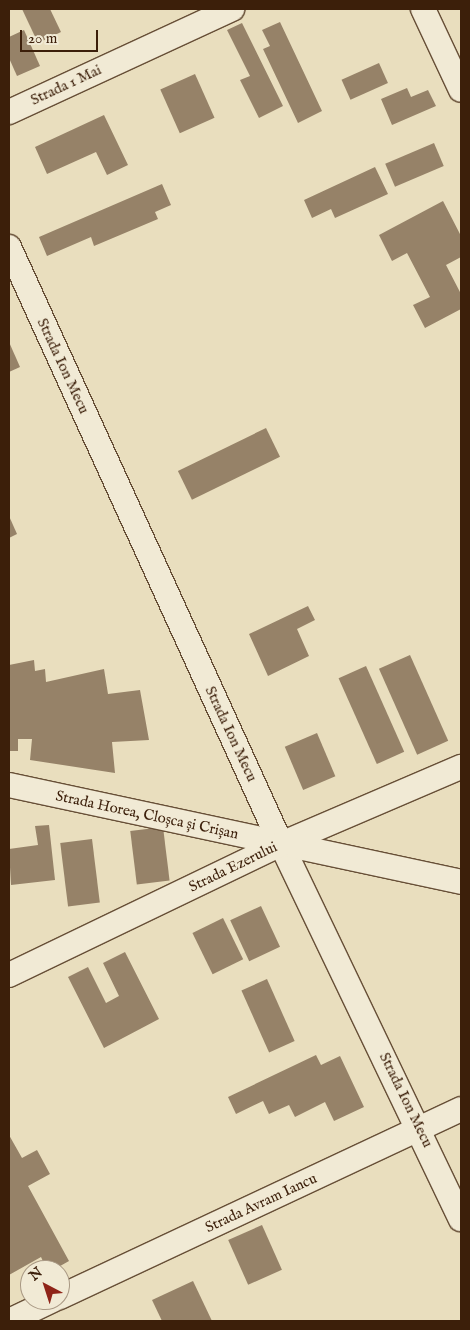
<!DOCTYPE html>
<html>
<head>
<meta charset="utf-8">
<style>
	body { margin:0 }
	#map { position:relative; width:470px; height:1330px; overflow:hidden; background:#e9debe; font-family:"IM FELL English",serif }
	div>[style] { position:absolute }
	.building>* { inset:0; background:#968268; transform-origin:0 0 }
	.roads { filter:drop-shadow(1px 0 #674f37) drop-shadow(-1px 0 #674f37) drop-shadow(0 1px #674f37) drop-shadow(0 -1px #674f37) }
	.street>* { height:24px; margin:-12px; padding:0 12px; transform-origin:12px; border-radius:12px; background:#f1ead5 }
	span { translate:-50% -50%; white-space:nowrap; text-align:center; line-height:1.15; -webkit-text-stroke:4px #f1ead5; paint-order:stroke }
	.street-label { font-size:15px; color:#3c1f0a }
	.frame { position:absolute; inset:0; border:10px solid #3c1f0a; pointer-events:none }
	.north { position:absolute; left:20px; top:1260px; width:50px; height:50px; box-sizing:border-box; background:#f1ead5; border:1px solid #a99984; border-radius:50%; rotate:320deg; font-size:14px; font-weight:700; line-height:20px; text-align:center; color:#3c1f0a }
	.north::after { content:''; display:block; margin:auto; width:18px; height:22px; background:#8f2418; clip-path:polygon(50% 0,100% 100%,50% 72%,0 100%) }
	.scale { position:absolute; left:20px; top:30px; width:78px; height:22px; box-sizing:border-box; border:2px solid #3c1f0a; border-top:0; padding-left:6px; font-size:15px; line-height:18px; white-space:nowrap; color:#3c1f0a; -webkit-text-stroke:4px #f1ead5; paint-order:stroke }
</style>
</head>
<body>
<div id="map">
	<div class="building">
		<div style="clip-path:polygon(22px 9px,50px 9px,61px 32px,38px 43px)"></div>
		<div style="clip-path:polygon(280px 22px,322px 111px,298px 123px,263px 49px,270px 46px,262px 30px)"></div>
		<div style="clip-path:polygon(242px 23px,283px 106px,259px 118px,240px 80px,250px 76px,227px 30px)"></div>
		<div style="clip-path:polygon(24px 30px,40px 66px,17px 76px,9px 58px,9px 37px)"></div>
		<div style="left:379px;top:63px;width:22px;height:41px;rotate:66deg"></div>
		<div style="left:195px;top:74px;width:48px;height:38px;rotate:66deg"></div>
		<div style="clip-path:polygon(407px 88px,411px 97px,428px 90px,436px 106px,392px 125px,381px 99px)"></div>
		<div style="clip-path:polygon(104px 115px,128px 165px,107px 175px,96px 152px,47px 174px,35px 147px)"></div>
		<div style="left:434px;top:143px;width:25px;height:53px;rotate:67deg"></div>
		<div style="clip-path:polygon(375px 167px,388px 194px,335px 218px,331px 209px,312px 218px,304px 200px)"></div>
		<div style="clip-path:polygon(162px 184px,171px 205px,155px 212px,158px 219px,94px 246px,91px 237px,47px 256px,39px 237px)"></div>
		<div style="clip-path:polygon(443px 201px,461px 236px,461px 257px,446px 265px,461px 294px,461px 309px,425px 328px,413px 305px,430px 297px,407px 253px,392px 261px,379px 235px)"></div>
		<div style="clip-path:polygon(9px 342px,20px 367px,9px 372px)"></div>
		<div style="left:266px;top:428px;width:32px;height:98px;rotate:64deg"></div>
		<div style="clip-path:polygon(9px 516px,17px 534px,9px 538px)"></div>
		<div style="clip-path:polygon(308px 606px,315px 620px,297px 629px,309px 656px,268px 676px,249px 634px)"></div>
		<div style="left:410px;top:655px;width:94px;height:34px;rotate:66deg"></div>
		<div style="clip-path:polygon(34px 660px,35px 671px,45px 669px,46px 682px,104px 669px,108px 694px,140px 690px,149px 740px,112px 742px,115px 773px,30px 760px,32px 739px,18px 739px,18px 751px,9px 751px,9px 665px)"></div>
		<div style="left:366px;top:666px;width:94px;height:30px;rotate:66deg"></div>
		<div style="left:317px;top:733px;width:47px;height:35px;rotate:67deg"></div>
		<div style="clip-path:polygon(49px 825px,55px 880px,11px 885px,9px 849px,38px 845px,35px 826px)"></div>
		<div style="left:163px;top:827px;width:54px;height:33px;rotate:83deg"></div>
		<div style="left:92px;top:839px;width:64px;height:32px;rotate:83deg"></div>
		<div style="left:261px;top:906px;width:45px;height:34px;rotate:65deg"></div>
		<div style="left:223px;top:918px;width:46px;height:34px;rotate:64deg"></div>
		<div style="clip-path:polygon(125px 952px,159px 1019px,104px 1048px,68px 977px,88px 967px,106px 1003px,119px 996px,103px 963px)"></div>
		<div style="left:267px;top:979px;width:68px;height:28px;rotate:66deg"></div>
		<div style="clip-path:polygon(316px 1055px,321px 1065px,340px 1056px,364px 1107px,334px 1121px,325px 1102px,295px 1117px,289px 1105px,269px 1114px,263px 1101px,236px 1114px,228px 1097px)"></div>
		<div style="clip-path:polygon(9px 1135px,22px 1158px,37px 1150px,50px 1174px,28px 1186px,69px 1261px,53px 1270px,47px 1270px,41px 1257px,9px 1275px)"></div>
		<div style="left:262px;top:1225px;width:49px;height:37px;rotate:66deg"></div>
		<div style="clip-path:polygon(193px 1281px,212px 1321px,162px 1321px,152px 1300px)"></div>
	</div>
	<div class="roads">
		<div class="street">
			<div style="left:423px;top:9px;width:89px;rotate:64.9deg"></div>
			<div style="left:9px;top:112px;width:246px;rotate:-24.8deg"></div>
			<div style="left:9px;top:247px;width:656px;rotate:65.51deg"></div>
			<div style="left:281px;top:844px;width:416px;rotate:64.4deg"></div>
			<div style="left:9px;top:785px;width:462px;rotate:12.1deg"></div>
			<div style="left:9px;top:975px;width:302px;rotate:-25.7deg"></div>
			<div style="left:281px;top:844px;width:196px;rotate:-23.2deg"></div>
			<div style="left:60px;top:1297px;width:443px;rotate:-25.1deg"></div>
			<div style="left:9px;top:1321px;width:49px;rotate:-25.5deg"></div>
		</div>
	</div>
	<div class="street-label">
		<span style="left:66px;top:85px;rotate:-25deg">Strada 1 Mai</span>
		<span style="left:63px;top:366px;rotate:65deg">Strada Ion Mecu</span>
		<span style="left:231px;top:734px;rotate:65deg">Strada Ion Mecu</span>
		<span style="left:147px;top:815px;rotate:12deg">Strada Horea, Cloșca și Crișan</span>
		<span style="left:233px;top:867px;rotate:-26deg">Strada Ezerului</span>
		<span style="left:406px;top:1100px;rotate:64deg">Strada Ion Mecu</span>
		<span style="left:261px;top:1203px;rotate:-25deg">Strada Avram Iancu</span>
	</div>
	<div class="frame"></div>
	<div class="north">N</div>
	<div class="scale">20 m</div>
</div>
</body>
</html>
